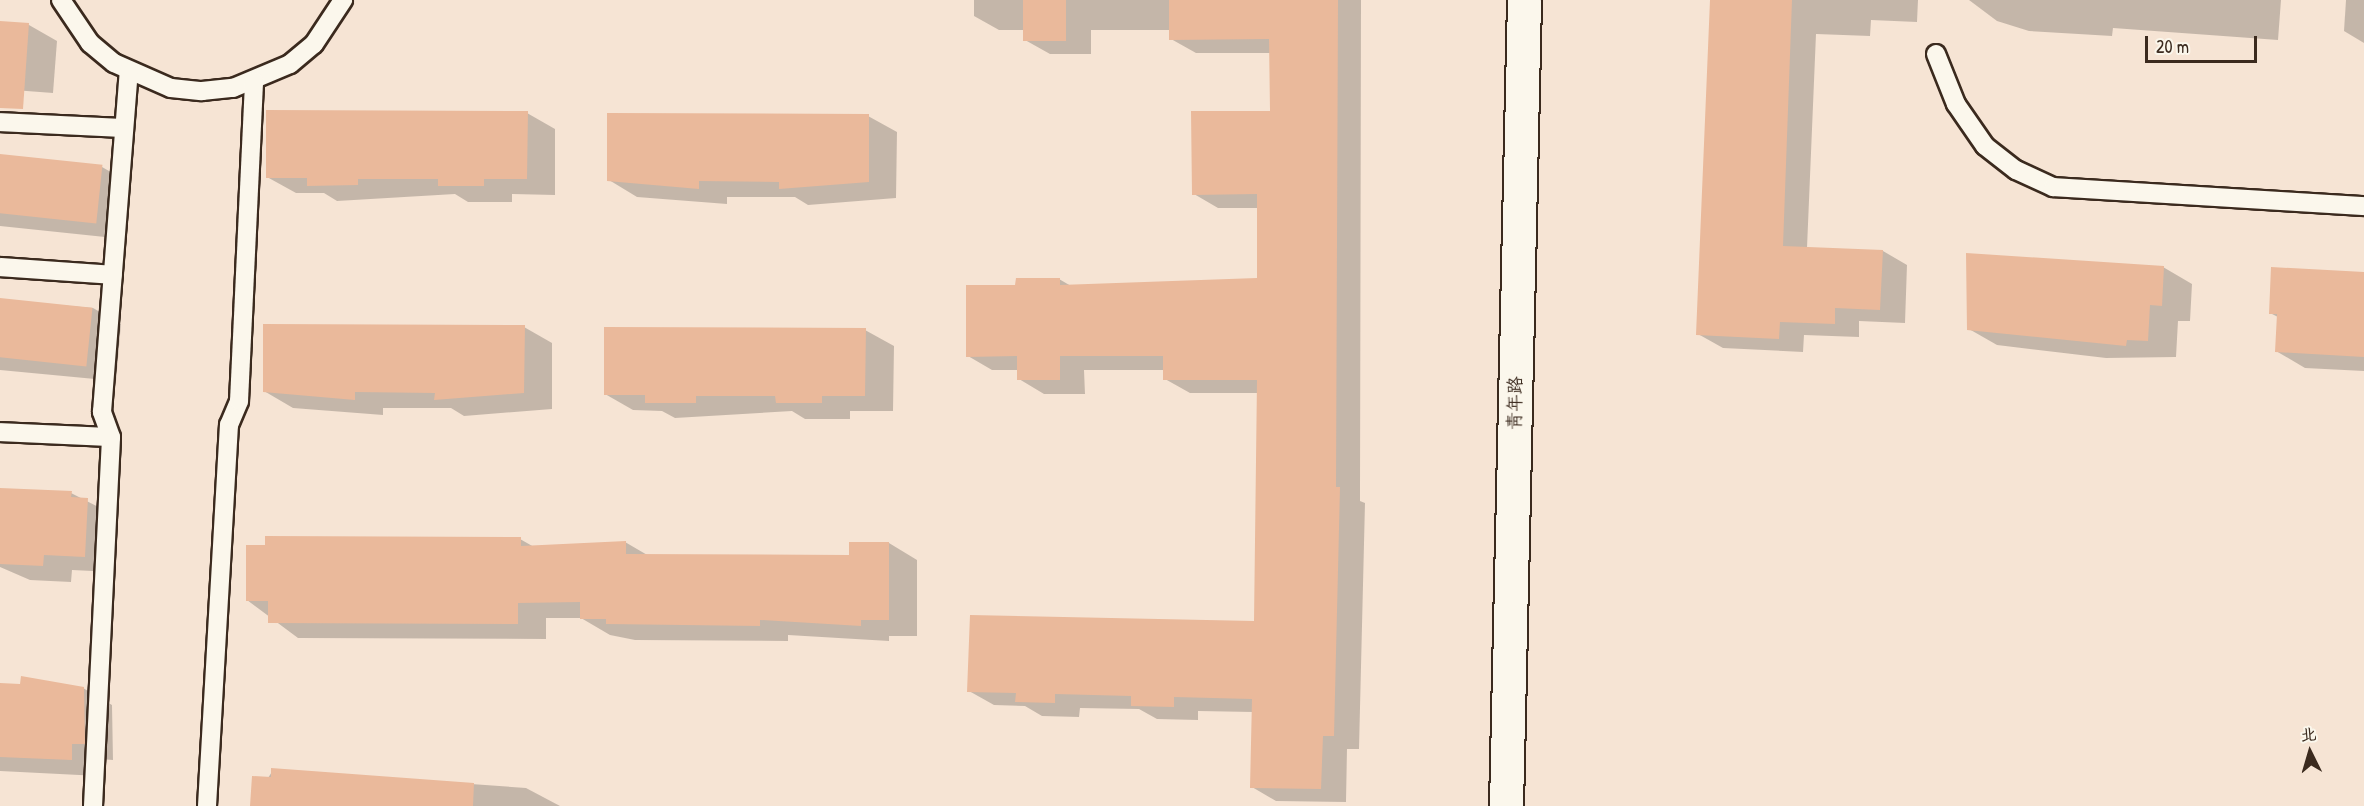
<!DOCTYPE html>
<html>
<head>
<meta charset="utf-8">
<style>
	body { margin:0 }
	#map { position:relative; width:2364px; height:806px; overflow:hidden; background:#f6e4d4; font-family:"Patrick Hand","LXGW WenKai TC",sans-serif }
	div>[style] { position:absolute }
	.shadow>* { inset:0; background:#0003 }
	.building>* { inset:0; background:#eab99b; transform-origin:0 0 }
	.roads { filter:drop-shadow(2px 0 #3b2a1e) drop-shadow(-2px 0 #3b2a1e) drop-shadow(0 2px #3b2a1e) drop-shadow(0 -2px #3b2a1e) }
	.service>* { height:18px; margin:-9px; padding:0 9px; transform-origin:9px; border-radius:9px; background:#fbf7ec }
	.tertiary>* { height:33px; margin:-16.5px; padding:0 16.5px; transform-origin:16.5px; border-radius:16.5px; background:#fbf7ec }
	span { translate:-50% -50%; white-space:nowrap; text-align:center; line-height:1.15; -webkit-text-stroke:5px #fbf7ec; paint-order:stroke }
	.street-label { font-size:18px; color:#3b2a1e }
	.north { position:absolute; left:2280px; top:722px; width:60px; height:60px; -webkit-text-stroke:4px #fbf7ec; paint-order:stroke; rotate:355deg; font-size:16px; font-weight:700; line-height:24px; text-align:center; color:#3b2a1e }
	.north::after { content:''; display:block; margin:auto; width:21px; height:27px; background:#3b2a1e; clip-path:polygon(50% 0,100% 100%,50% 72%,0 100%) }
	.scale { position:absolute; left:2145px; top:36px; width:112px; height:27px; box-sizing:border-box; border:3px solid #3b2a1e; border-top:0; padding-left:8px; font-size:18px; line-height:21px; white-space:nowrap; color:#3b2a1e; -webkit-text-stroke:4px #fbf7ec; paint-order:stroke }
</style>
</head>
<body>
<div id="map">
	<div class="shadow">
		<div style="clip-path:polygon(974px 0,1361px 0,1360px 501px,1365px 503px,1359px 749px,1347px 749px,1346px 802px,1276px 801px,1252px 787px,1253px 712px,1198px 711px,1198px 720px,1157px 719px,1139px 709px,1080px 708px,1079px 717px,1042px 716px,1025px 706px,994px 705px,969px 691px,1256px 623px,1258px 393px,1190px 393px,1165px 379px,1165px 370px,1084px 370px,1085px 394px,1044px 394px,1019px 379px,1019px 370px,992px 370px,968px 356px,1017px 286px,1059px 279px,1071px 286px,1258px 279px,1258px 208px,1218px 208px,1194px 194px,1271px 113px,1271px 53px,1196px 53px,1171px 39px,1171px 30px,1091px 30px,1091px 54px,1050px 54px,1025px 40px,1025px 30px,999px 30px,974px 16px)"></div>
		<div style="clip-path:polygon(1711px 0,1918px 0,1917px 22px,1871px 20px,1870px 36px,1816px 34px,1807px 248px,1883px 251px,1907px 265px,1905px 323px,1859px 321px,1859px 337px,1804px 335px,1803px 352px,1723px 348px,1698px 334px)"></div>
		<div style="clip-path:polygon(1969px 0,2281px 0,2278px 40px,2113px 28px,2112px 36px,2029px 31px,1997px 21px)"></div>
		<div style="clip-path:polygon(2346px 0,2364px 0,2364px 43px,2344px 31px)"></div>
		<div style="clip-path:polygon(0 23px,29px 25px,57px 41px,53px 93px,0 89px)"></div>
		<div style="clip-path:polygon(527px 113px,555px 129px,555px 195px,512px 194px,512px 202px,468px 202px,455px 194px,337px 201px,324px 193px,296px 193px,267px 177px)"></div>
		<div style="clip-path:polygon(868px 116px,897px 132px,896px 198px,808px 205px,795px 197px,727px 197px,727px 204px,637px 197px,609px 180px)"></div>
		<div style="clip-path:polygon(0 160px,102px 167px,130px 183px,124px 239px,0 226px)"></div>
		<div style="clip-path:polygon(2163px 267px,2192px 284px,2190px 321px,2178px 321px,2176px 357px,2106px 358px,1997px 345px,1969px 329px)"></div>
		<div style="clip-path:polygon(2364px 273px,2364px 371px,2305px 368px,2276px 351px,2278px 317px,2270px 313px)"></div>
		<div style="clip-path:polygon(0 300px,93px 308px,121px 324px,116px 381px,0 370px)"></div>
		<div style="clip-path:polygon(524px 327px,552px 343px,552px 409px,464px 416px,451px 408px,383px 408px,383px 415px,293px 408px,264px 391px)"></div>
		<div style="clip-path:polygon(865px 330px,894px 346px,893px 411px,850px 411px,850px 419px,805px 419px,792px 411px,675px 418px,662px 411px,633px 410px,605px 394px)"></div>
		<div style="clip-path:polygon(0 489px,71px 493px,116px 516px,113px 572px,72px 570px,71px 582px,30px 580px,0 567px)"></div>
		<div style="clip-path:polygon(520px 539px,534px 547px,625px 542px,649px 556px,851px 557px,889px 543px,917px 560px,917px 636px,889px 636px,889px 641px,788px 635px,788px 641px,635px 640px,610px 635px,581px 618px,546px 618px,546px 639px,298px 638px,247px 600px)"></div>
		<div style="clip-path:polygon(0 684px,83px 688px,112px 705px,113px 760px,100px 759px,99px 776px,0 771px)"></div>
		<div style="clip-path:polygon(273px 770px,526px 788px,560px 806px,251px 806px)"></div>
	</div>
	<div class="building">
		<div style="left:1023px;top:0;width:43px;height:41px"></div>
		<div style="clip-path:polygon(1169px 0,1338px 0,1336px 487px,1340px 487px,1334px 736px,1323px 736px,1321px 789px,1250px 788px,1252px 699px,1174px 697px,1174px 707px,1131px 706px,1131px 696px,1055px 694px,1055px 703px,1015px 702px,1016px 693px,967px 692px,970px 615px,1254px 621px,1257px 380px,1163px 380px,1163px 356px,1060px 356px,1060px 380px,1017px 380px,1017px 356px,966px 357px,966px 285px,1015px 285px,1016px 278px,1060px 278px,1060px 285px,1257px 278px,1257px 194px,1192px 195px,1191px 111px,1270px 111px,1269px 39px,1169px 40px)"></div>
		<div style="clip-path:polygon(1710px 0,1792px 0,1783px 246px,1883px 250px,1880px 310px,1835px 308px,1835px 324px,1780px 322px,1779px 339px,1696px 335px)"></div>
		<div style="clip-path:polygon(0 21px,29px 23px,23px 109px,0 108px)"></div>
		<div style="clip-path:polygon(266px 110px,528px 111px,527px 179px,484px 179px,484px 186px,438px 186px,438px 179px,358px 179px,358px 185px,307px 186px,307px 178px,266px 178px)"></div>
		<div style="clip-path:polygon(607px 113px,869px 114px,869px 182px,779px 189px,779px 182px,699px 181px,699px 189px,607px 181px)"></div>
		<div style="left:0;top:154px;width:103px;height:59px;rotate:6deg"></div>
		<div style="clip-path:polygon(1966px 253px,2164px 266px,2162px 306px,2150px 305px,2148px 341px,2127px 340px,2126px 346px,1967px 330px)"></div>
		<div style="clip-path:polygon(2271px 267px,2364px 272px,2364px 357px,2275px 352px,2277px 314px,2269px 314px)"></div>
		<div style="left:0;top:298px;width:93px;height:59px;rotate:6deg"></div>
		<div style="clip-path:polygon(263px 324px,525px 325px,524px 393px,434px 400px,435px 393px,355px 392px,355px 400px,263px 392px)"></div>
		<div style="clip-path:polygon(604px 327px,866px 328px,865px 396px,822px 396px,822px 403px,776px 403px,775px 396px,696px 396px,696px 403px,645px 403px,645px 395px,604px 395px)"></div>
		<div style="clip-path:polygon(0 488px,72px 491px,71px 497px,88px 498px,85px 557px,44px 555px,43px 566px,0 564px)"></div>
		<div style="clip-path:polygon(265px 536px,521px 537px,521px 546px,626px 541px,626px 554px,849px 555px,849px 542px,889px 542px,889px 620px,861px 620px,861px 626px,760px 620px,760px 626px,606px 624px,606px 619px,580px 619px,580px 602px,518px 603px,518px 624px,268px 623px,268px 601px,246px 601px,246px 545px,265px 545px)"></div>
		<div style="clip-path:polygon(21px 676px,84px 687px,85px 744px,72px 744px,72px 760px,0 757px,0 683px,20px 684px)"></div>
		<div style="clip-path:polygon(271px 768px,474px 783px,473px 806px,250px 806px,252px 776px,271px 777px)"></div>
	</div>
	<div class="roads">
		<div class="service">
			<div style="left:61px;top:0;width:52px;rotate:56deg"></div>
			<div style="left:90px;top:43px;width:31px;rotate:40deg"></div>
			<div style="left:114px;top:63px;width:62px;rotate:23.7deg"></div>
			<div style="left:171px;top:88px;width:31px;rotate:6deg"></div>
			<div style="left:202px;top:91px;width:31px;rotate:-6deg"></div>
			<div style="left:233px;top:88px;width:62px;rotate:-22.8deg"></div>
			<div style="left:290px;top:64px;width:31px;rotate:-40deg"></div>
			<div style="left:314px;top:44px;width:53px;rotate:-56.6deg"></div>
			<div style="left:1936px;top:54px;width:54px;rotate:68.2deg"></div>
			<div style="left:1956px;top:104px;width:51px;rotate:55.4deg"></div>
			<div style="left:1985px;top:146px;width:39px;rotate:38deg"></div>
			<div style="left:2016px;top:170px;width:41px;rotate:24.7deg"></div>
			<div style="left:2053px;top:187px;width:312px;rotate:3.5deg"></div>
			<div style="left:0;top:122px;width:124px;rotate:2.8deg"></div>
			<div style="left:0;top:267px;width:113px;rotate:4deg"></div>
			<div style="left:0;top:432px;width:111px;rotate:2.6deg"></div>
			<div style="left:93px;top:806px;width:369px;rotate:-87.2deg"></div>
			<div style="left:111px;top:437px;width:27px;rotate:-110deg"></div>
			<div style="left:102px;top:412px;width:342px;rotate:-85.5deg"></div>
			<div style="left:207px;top:806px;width:382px;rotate:-86.7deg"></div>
			<div style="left:229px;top:425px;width:26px;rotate:-67deg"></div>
			<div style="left:239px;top:401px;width:320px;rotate:-87.3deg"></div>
		</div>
		<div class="tertiary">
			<div style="left:1506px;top:806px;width:806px;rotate:-88.72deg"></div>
		</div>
	</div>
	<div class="street-label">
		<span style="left:1515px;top:403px;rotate:-89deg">青年路</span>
	</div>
	<div class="north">北</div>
	<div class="scale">20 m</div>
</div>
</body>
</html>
